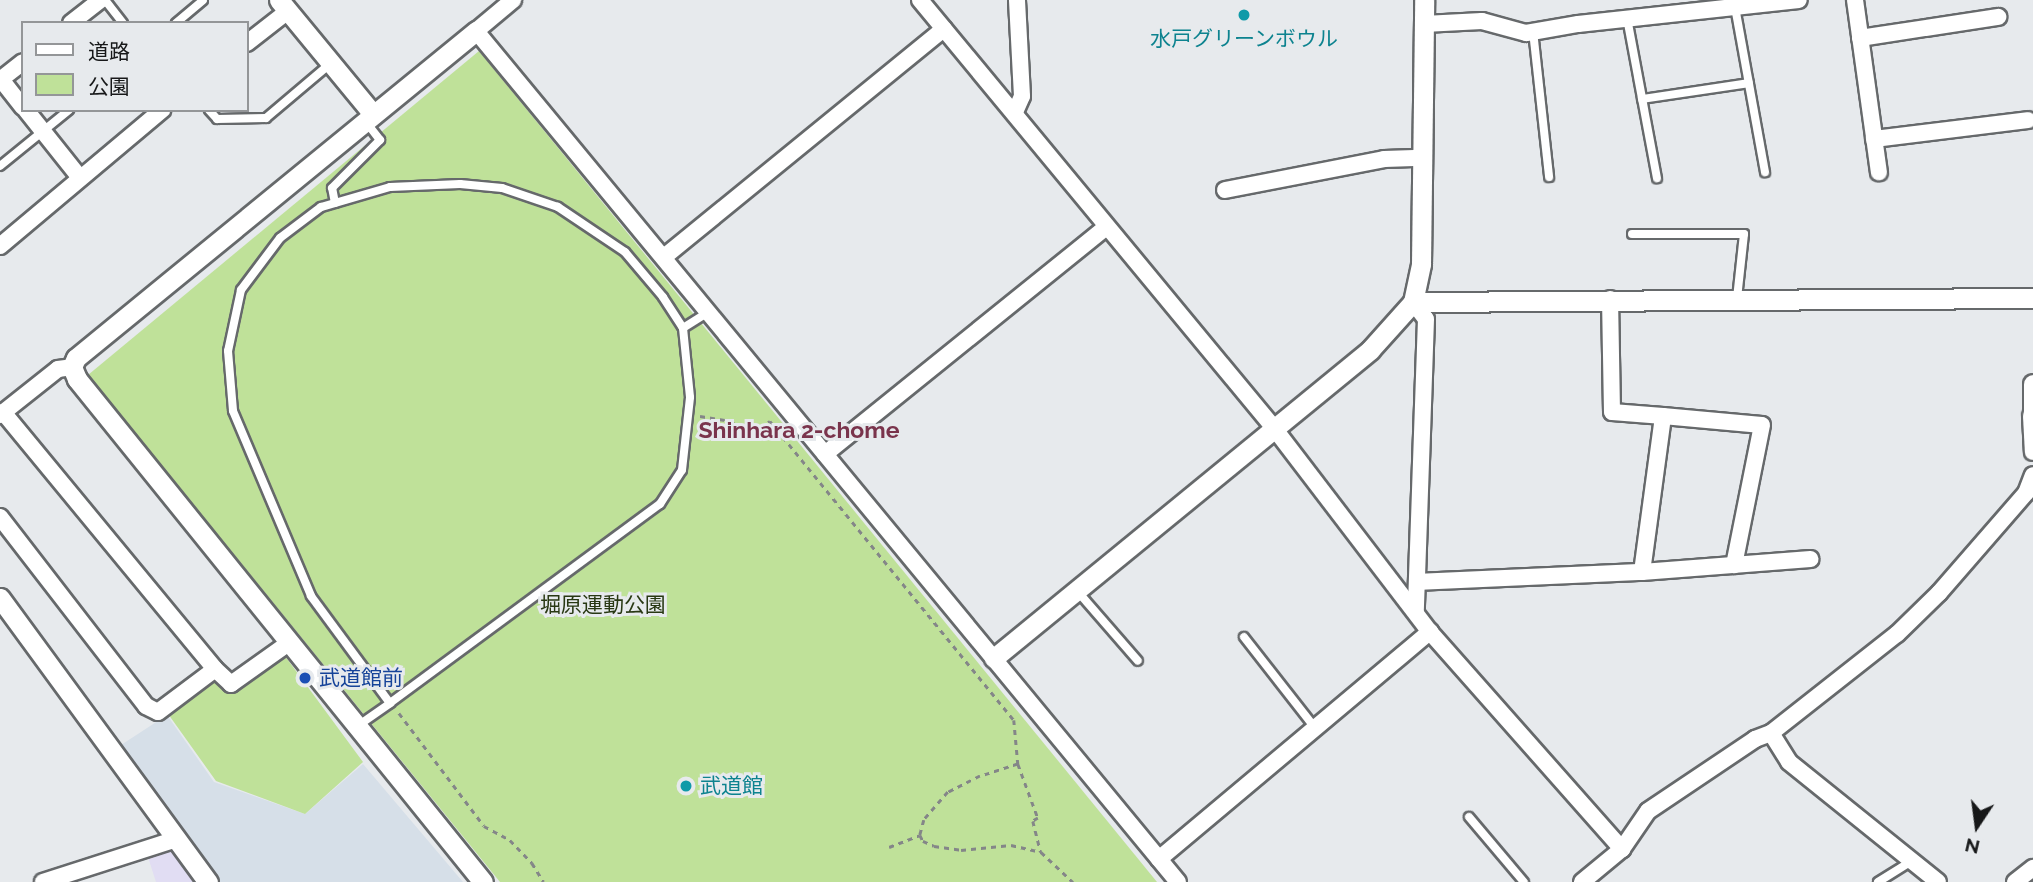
<!DOCTYPE html>
<html>
<head>
<meta charset="utf-8">
<style>
	body { margin:0 }
	#map { position:relative; width:2033px; height:882px; overflow:hidden; background:#e7eaed; font-family:Raleway,"Noto Sans JP",sans-serif }
	div>[style] { position:absolute }
	.built>* { inset:0; background:#d6dfe8 }
	.medical>* { inset:0; background:#e1ddf3 }
	.green>* { inset:0; background:#bfe199 }
	.path>* { height:2.5px; margin-top:-1.25px; transform-origin:0; background:repeating-linear-gradient(90deg,#848688 0 5px,transparent 0 10px) }
	.roads { filter:drop-shadow(2px 0 #66696b) drop-shadow(-2px 0 #66696b) drop-shadow(0 2px #66696b) drop-shadow(0 -2px #66696b) }
	.service>* { height:8px; margin:-4px; padding:0 4px; transform-origin:4px; border-radius:4px; background:#fff }
	.minor>* { height:16px; margin:-8px; padding:0 8px; transform-origin:8px; border-radius:8px; background:#fff }
	.tertiary>* { height:19px; margin:-9.5px; padding:0 9.5px; transform-origin:9.5px; border-radius:9.5px; background:#fff }
	.dots>* { width:19px; height:19px; translate:-50% -50%; box-sizing:border-box; border:4px solid #e7eaed; border-radius:50% }
	span { translate:-50% -50%; white-space:nowrap; text-align:center; line-height:1.15; -webkit-text-stroke:6px #e7eaed; paint-order:stroke }
	.culture-label { font-size:21px; color:#0d838f }
	.left { translate:0 -50%; text-align:left }
	.park-label { font-size:21px; color:#283813 }
	.transit-label { font-size:21px; color:#164399 }
	.neighbourhood-label { font-size:23px; color:#7a344c; font-weight:700 }
	.legend { position:absolute; left:21px; top:21px; width:228px; height:91px; box-sizing:border-box; background:#e7eaed; border:2px solid #949698; margin:0; padding:9px 12px; list-style:none; font-size:21px; color:#171819 }
	.legend li { display:flex; align-items:center; gap:14px; height:35px }
	.legend b { width:35px; border:2px solid #949698 }
	.north { position:absolute; left:1942px; top:791px; width:70px; height:70px; -webkit-text-stroke:5px #e7eaed; paint-order:stroke; rotate:193deg; font-size:19px; font-weight:700; line-height:28px; text-align:center; color:#171819 }
	.north::after { content:''; display:block; margin:auto; width:24px; height:32px; background:#171819; clip-path:polygon(50% 0,100% 100%,50% 72%,0 100%) }
</style>
</head>
<body>
<div id="map">
	<div class="built">
		<div style="clip-path:polygon(167px 715px,214px 782px,305px 814px,363px 764px,463px 882px,219px 882px,121px 745px)"></div>
	</div>
	<div class="medical">
		<div style="clip-path:polygon(171px 847px,196px 882px,156px 882px,147px 854px)"></div>
	</div>
	<div class="green">
		<div style="clip-path:polygon(479px 51px,1157px 882px,500px 882px,88px 375px)"></div>
		<div style="clip-path:polygon(282px 652px,363px 762px,305px 814px,216px 781px,166px 711px,215px 673px,232px 687px)"></div>
	</div>
	<div class="path">
		<div style="left:700px;top:416px;width:30px;rotate:9deg"></div>
		<div style="left:730px;top:421px;width:26px;rotate:31deg"></div>
		<div style="left:752px;top:434px;width:22px;rotate:-36deg"></div>
		<div style="left:770px;top:421px;width:386px;rotate:50.8deg"></div>
		<div style="left:1014px;top:720px;width:44px;rotate:84.8deg"></div>
		<div style="left:1018px;top:764px;width:58px;rotate:69.7deg"></div>
		<div style="left:1038px;top:818px;width:6px;rotate:149deg"></div>
		<div style="left:1033px;top:821px;width:32px;rotate:76deg"></div>
		<div style="left:1041px;top:852px;width:44px;rotate:43.2deg"></div>
		<div style="left:399px;top:713px;width:141px;rotate:53deg"></div>
		<div style="left:484px;top:826px;width:30px;rotate:28deg"></div>
		<div style="left:510px;top:840px;width:32px;rotate:46deg"></div>
		<div style="left:532px;top:863px;width:22px;rotate:58deg"></div>
		<div style="left:1018px;top:764px;width:40px;rotate:162deg"></div>
		<div style="left:980px;top:776px;width:36px;rotate:153deg"></div>
		<div style="left:948px;top:792px;width:37px;rotate:131deg"></div>
		<div style="left:924px;top:820px;width:16px;rotate:105deg"></div>
		<div style="left:920px;top:835px;width:7px;rotate:63deg"></div>
		<div style="left:923px;top:841px;width:12px;rotate:24deg"></div>
		<div style="left:934px;top:846px;width:27px;rotate:8deg"></div>
		<div style="left:961px;top:850px;width:50px;rotate:-5.7deg"></div>
		<div style="left:1011px;top:845px;width:31px;rotate:13deg"></div>
		<div style="left:889px;top:847px;width:33px;rotate:-21deg"></div>
	</div>
	<div class="roads">
		<div class="service">
			<div style="left:105px;top:0;width:29px;rotate:52deg"></div>
			<div style="left:1735px;top:7px;width:168px;rotate:79.7deg"></div>
			<div style="left:1627px;top:18px;width:163px;rotate:79.4deg"></div>
			<div style="left:176px;top:23px;width:35px;rotate:-40deg"></div>
			<div style="left:1533px;top:31px;width:147px;rotate:83.7deg"></div>
			<div style="left:1642px;top:99px;width:108px;rotate:-8.5deg"></div>
			<div style="left:209px;top:110px;width:12px;rotate:48deg"></div>
			<div style="left:217px;top:119px;width:49px;rotate:-1.2deg"></div>
			<div style="left:266px;top:118px;width:85px;rotate:-40.2deg"></div>
			<div style="left:0;top:166px;width:89px;rotate:-39.1deg"></div>
			<div style="left:335px;top:203px;width:15px;rotate:-101deg"></div>
			<div style="left:332px;top:188px;width:68px;rotate:-45deg"></div>
			<div style="left:380px;top:140px;width:23px;rotate:-128deg"></div>
			<div style="left:1632px;top:234px;width:112px"></div>
			<div style="left:1744px;top:234px;width:64px;rotate:96.2deg"></div>
			<div style="left:683px;top:328px;width:31px;rotate:-32deg"></div>
			<div style="left:1078px;top:592px;width:91px;rotate:49deg"></div>
			<div style="left:1244px;top:637px;width:115px;rotate:52deg"></div>
			<div style="left:359px;top:725px;width:38px;rotate:-35deg"></div>
			<div style="left:390px;top:703px;width:335px;rotate:-36.4deg"></div>
			<div style="left:660px;top:504px;width:40px;rotate:-57.1deg"></div>
			<div style="left:682px;top:470px;width:73px;rotate:-83.7deg"></div>
			<div style="left:690px;top:397px;width:69px;rotate:-95.8deg"></div>
			<div style="left:683px;top:328px;width:37px;rotate:-123deg"></div>
			<div style="left:663px;top:297px;width:59px;rotate:-130.2deg"></div>
			<div style="left:625px;top:252px;width:81px;rotate:-146.1deg"></div>
			<div style="left:558px;top:207px;width:59px;rotate:-161.3deg"></div>
			<div style="left:502px;top:188px;width:42px;rotate:-174.6deg"></div>
			<div style="left:460px;top:184px;width:70px;rotate:177.5deg"></div>
			<div style="left:390px;top:187px;width:72px;rotate:163.8deg"></div>
			<div style="left:321px;top:207px;width:51px;rotate:142.9deg"></div>
			<div style="left:280px;top:238px;width:65px;rotate:126.9deg"></div>
			<div style="left:241px;top:290px;width:62px;rotate:102deg"></div>
			<div style="left:228px;top:351px;width:60px;rotate:85.2deg"></div>
			<div style="left:233px;top:411px;width:201px;rotate:67.1deg"></div>
			<div style="left:311px;top:596px;width:133px;rotate:53.6deg"></div>
			<div style="left:1469px;top:817px;width:85px;rotate:49.8deg"></div>
			<div style="left:1878px;top:882px;width:39px;rotate:-32deg"></div>
		</div>
		<div class="minor">
			<div style="left:513px;top:0;width:48px;rotate:140deg"></div>
			<div style="left:476px;top:31px;width:1103px;rotate:50.48deg"></div>
			<div style="left:920px;top:0;width:555px;rotate:50.41deg"></div>
			<div style="left:1274px;top:428px;width:257px;rotate:52.6deg"></div>
			<div style="left:1430px;top:632px;width:290px;rotate:48.5deg"></div>
			<div style="left:1855px;top:0;width:174px;rotate:82.1deg"></div>
			<div style="left:71px;top:23px;width:37px;rotate:-38deg"></div>
			<div style="left:1424px;top:24px;width:58px;rotate:-3deg"></div>
			<div style="left:1482px;top:21px;width:46px;rotate:15.3deg"></div>
			<div style="left:1526px;top:33px;width:53px;rotate:-9.8deg"></div>
			<div style="left:1578px;top:24px;width:222px;rotate:-6.2deg"></div>
			<div style="left:1860px;top:38px;width:140px;rotate:-8.7deg"></div>
			<div style="left:247px;top:43px;width:52px;rotate:-38deg"></div>
			<div style="left:0;top:78px;width:37px;rotate:52deg"></div>
			<div style="left:0;top:80px;width:29px;rotate:-38deg"></div>
			<div style="left:26px;top:110px;width:87px;rotate:51.5deg"></div>
			<div style="left:1015px;top:112px;width:17px;rotate:-66deg"></div>
			<div style="left:1022px;top:96px;width:96px;rotate:-93deg"></div>
			<div style="left:1874px;top:139px;width:155px;rotate:-7deg"></div>
			<div style="left:1225px;top:190px;width:162px;rotate:-11deg"></div>
			<div style="left:1384px;top:159px;width:38px;rotate:-2deg"></div>
			<div style="left:0;top:246px;width:212px;rotate:-40deg"></div>
			<div style="left:664px;top:257px;width:361px;rotate:-39.2deg"></div>
			<div style="left:1413px;top:302px;width:21px;rotate:53deg"></div>
			<div style="left:1426px;top:319px;width:293px;rotate:92deg"></div>
			<div style="left:3px;top:412px;width:333px;rotate:50.5deg"></div>
			<div style="left:215px;top:669px;width:22px;rotate:43deg"></div>
			<div style="left:231px;top:684px;width:72px;rotate:-35.4deg"></div>
			<div style="left:0;top:415px;width:74px;rotate:-38.4deg"></div>
			<div style="left:58px;top:369px;width:14px;rotate:-8deg"></div>
			<div style="left:1663px;top:416px;width:99px;rotate:5.2deg"></div>
			<div style="left:1762px;top:425px;width:143px;rotate:101.3deg"></div>
			<div style="left:2031px;top:416px;width:36px;rotate:87deg"></div>
			<div style="left:825px;top:454px;width:361px;rotate:-38.9deg"></div>
			<div style="left:0;top:517px;width:239px;rotate:52.3deg"></div>
			<div style="left:146px;top:706px;width:13px;rotate:27deg"></div>
			<div style="left:158px;top:712px;width:71px;rotate:-37deg"></div>
			<div style="left:1642px;top:572px;width:169px;rotate:-4.4deg"></div>
			<div style="left:1418px;top:582px;width:224px;rotate:-2.6deg"></div>
			<div style="left:1642px;top:572px;width:157px;rotate:-82.3deg"></div>
			<div style="left:1663px;top:416px;width:51px;rotate:-175.5deg"></div>
			<div style="left:1612px;top:412px;width:113px;rotate:-91deg"></div>
			<div style="left:1771px;top:733px;width:34px;rotate:58deg"></div>
			<div style="left:1789px;top:762px;width:191px;rotate:38.8deg"></div>
			<div style="left:1159px;top:859px;width:354px;rotate:-40deg"></div>
			<div style="left:43px;top:882px;width:141px;rotate:-17.8deg"></div>
			<div style="left:1582px;top:882px;width:52px;rotate:-39.5deg"></div>
			<div style="left:1622px;top:849px;width:46px;rotate:-55.6deg"></div>
			<div style="left:1648px;top:811px;width:129px;rotate:-33.9deg"></div>
			<div style="left:1755px;top:739px;width:17px;rotate:-21deg"></div>
			<div style="left:1771px;top:733px;width:160px;rotate:-38.2deg"></div>
			<div style="left:1897px;top:634px;width:59px;rotate:-44.3deg"></div>
			<div style="left:1939px;top:593px;width:133px;rotate:-49deg"></div>
			<div style="left:2026px;top:493px;width:19px;rotate:-69deg"></div>
			<div style="left:2015px;top:882px;width:23px;rotate:-38deg"></div>
		</div>
		<div class="tertiary">
			<div style="left:279px;top:0;width:148px;rotate:50.5deg"></div>
			<div style="left:476px;top:31px;width:517px;rotate:140.73deg"></div>
			<div style="left:76px;top:358px;width:10px;rotate:114deg"></div>
			<div style="left:72px;top:367px;width:13px;rotate:67deg"></div>
			<div style="left:77px;top:379px;width:646px;rotate:51.09deg"></div>
			<div style="left:1413px;top:302px;width:620px;rotate:-0.37deg"></div>
			<div style="left:2033px;top:384px;width:32px;rotate:90deg"></div>
			<div style="left:0;top:598px;width:352px;rotate:53.8deg"></div>
			<div style="left:994px;top:658px;width:486px;rotate:-39.3deg"></div>
			<div style="left:1370px;top:350px;width:64px;rotate:-48.1deg"></div>
			<div style="left:1413px;top:302px;width:39px;rotate:-78deg"></div>
			<div style="left:1421px;top:264px;width:264px;rotate:-89.3deg"></div>
		</div>
	</div>
	<div class="dots">
		<div style="left:1244px;top:15px;background:#0f9aa8"></div>
		<div style="left:305px;top:678px;background:#1a4fb4"></div>
		<div style="left:686px;top:786px;background:#0f9aa8"></div>
	</div>
	<div class="culture-label">
		<span style="left:1244px;top:39px">水戸グリーンボウル</span>
		<span class="left" style="left:700px;top:786px">武道館</span>
	</div>
	<div class="park-label">
		<span style="left:603px;top:605px">堀原運動公園</span>
	</div>
	<div class="transit-label">
		<span class="left" style="left:319px;top:678px">武道館前</span>
	</div>
	<div class="neighbourhood-label">
		<span style="left:799px;top:430px">Shinhara 2-chome</span>
	</div>
	<ul class="legend">
	<li><b style="height:9px;background:#fff"></b>道路</li>
	<li><b style="height:19px;background:#bfe199"></b>公園</li>
	</ul>
	<div class="north">N</div>
</div>
</body>
</html>
